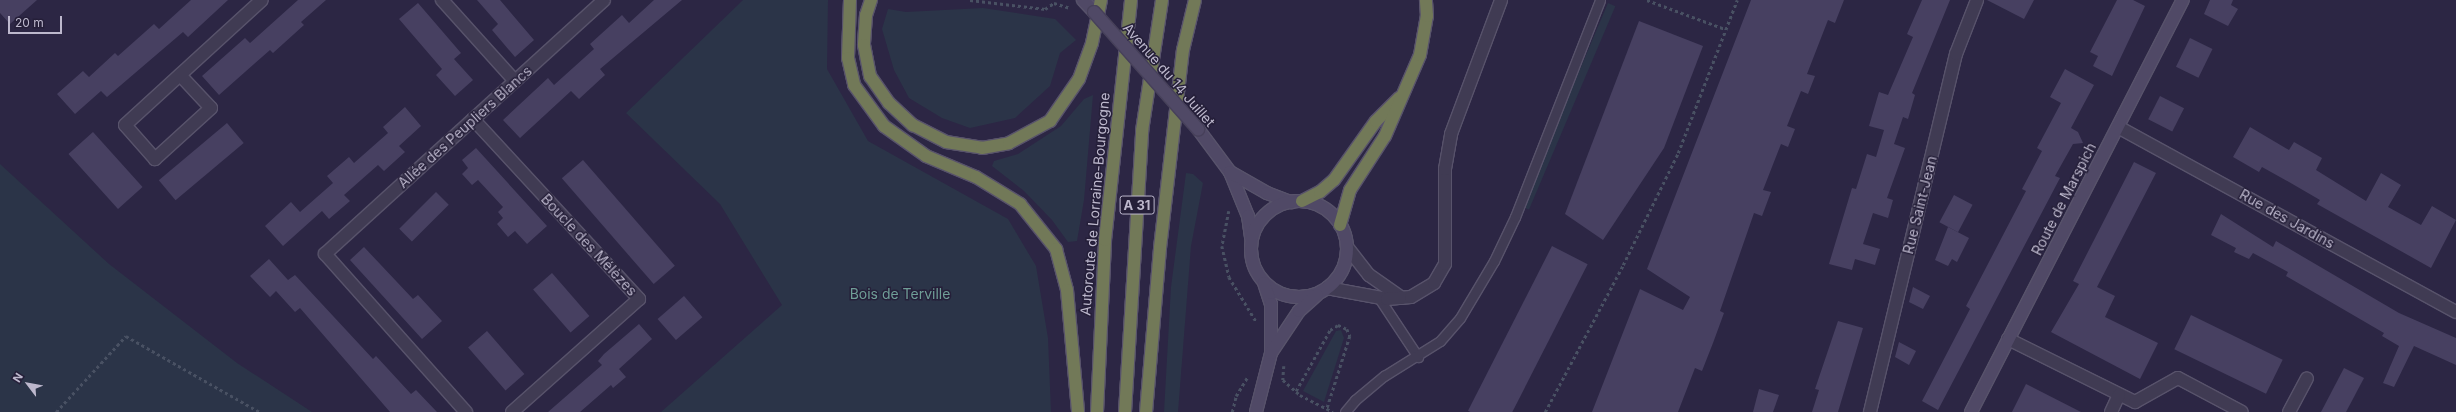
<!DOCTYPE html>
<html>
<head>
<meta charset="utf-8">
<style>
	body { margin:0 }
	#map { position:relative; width:2456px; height:412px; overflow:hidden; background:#2c2644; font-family:Inter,sans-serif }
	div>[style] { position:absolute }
	.green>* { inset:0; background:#2b3448; transform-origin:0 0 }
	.building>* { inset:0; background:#474061; transform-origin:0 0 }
	.path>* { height:2.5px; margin-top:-1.25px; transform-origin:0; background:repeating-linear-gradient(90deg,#495163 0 3px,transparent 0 6px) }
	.roads { filter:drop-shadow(1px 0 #58536b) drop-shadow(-1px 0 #58536b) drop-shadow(0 1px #58536b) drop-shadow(0 -1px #58536b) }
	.service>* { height:9px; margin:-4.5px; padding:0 4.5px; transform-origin:4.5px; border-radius:4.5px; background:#403b53 }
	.minor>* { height:12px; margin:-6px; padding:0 6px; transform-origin:6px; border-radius:6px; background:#403b53 }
	.tertiary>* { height:12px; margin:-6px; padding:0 6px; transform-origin:6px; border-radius:6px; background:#403b53 }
	.secondary>* { height:12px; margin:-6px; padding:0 6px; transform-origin:6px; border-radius:6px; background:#504966 }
	.secondary>.ring { margin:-6px; padding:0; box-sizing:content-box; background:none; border:12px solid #504966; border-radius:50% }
	.motorway>* { height:12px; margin:-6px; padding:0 6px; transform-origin:6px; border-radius:6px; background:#727958 }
	.bridges { filter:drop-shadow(1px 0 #47415a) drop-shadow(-1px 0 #47415a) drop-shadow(0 1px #47415a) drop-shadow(0 -1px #47415a) }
	.secondary-bridge>* { height:12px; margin:-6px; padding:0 6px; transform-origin:6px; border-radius:6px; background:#504966 }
	span { translate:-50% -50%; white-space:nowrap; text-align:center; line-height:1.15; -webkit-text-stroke:3px #251f39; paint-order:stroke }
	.shield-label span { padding:1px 3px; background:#251f39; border:1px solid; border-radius:3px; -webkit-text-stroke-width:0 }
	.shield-label { font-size:13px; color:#bdb8cd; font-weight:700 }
	.street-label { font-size:14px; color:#bdb8cd }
	.park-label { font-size:14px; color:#6f9e97 }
	.north { position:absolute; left:8px; top:364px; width:40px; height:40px; -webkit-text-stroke:3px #251f39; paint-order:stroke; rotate:302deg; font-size:11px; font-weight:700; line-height:16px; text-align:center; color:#bdb8cd }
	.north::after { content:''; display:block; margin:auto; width:14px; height:18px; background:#bdb8cd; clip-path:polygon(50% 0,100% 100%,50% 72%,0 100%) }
	.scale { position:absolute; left:8px; top:16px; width:54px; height:18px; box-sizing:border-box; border:2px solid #bdb8cd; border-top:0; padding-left:5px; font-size:12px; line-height:14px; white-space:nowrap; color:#bdb8cd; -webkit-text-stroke:3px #251f39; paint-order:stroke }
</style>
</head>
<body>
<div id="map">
	<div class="green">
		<div style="clip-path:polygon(743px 0,828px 0,827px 69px,868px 141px,1008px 219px,1036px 266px,1048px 338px,1051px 412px,661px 412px,782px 305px,720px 204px,626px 113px)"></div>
		<div style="left:1608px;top:3px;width:8px;height:221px;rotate:23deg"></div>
		<div style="clip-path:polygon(983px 8px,1055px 19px,1076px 40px,1060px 53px,1050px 86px,1015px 118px,970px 128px,942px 118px,909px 98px,894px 70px,882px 29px,888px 9px,906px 12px)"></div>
		<div style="clip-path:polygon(1093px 95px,1084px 200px,1077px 241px,1068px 242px,1052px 220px,1024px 191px,992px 166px,994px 161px,1018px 154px,1061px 126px,1084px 99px)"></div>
		<div style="clip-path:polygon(0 164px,109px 264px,237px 363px,312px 412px,0 412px)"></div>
		<div style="clip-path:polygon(1186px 173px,1193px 174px,1203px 183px,1191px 246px,1178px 412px,1164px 412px,1171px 287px)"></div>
		<div style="clip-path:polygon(1341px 330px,1344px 338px,1324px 402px,1303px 391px,1336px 331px)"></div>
	</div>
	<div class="building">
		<div style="clip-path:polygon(0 0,37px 0,10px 24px,0 13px)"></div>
		<div style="clip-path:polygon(191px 0,228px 0,188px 37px,183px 32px,107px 97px,101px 91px,75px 114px,57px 94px,83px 71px,89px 77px,115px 53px,118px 56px,154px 24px,159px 29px)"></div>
		<div style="clip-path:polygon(298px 0,326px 0,301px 22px,304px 25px,273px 53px,270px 50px,219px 95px,202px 76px,245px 38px,250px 43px)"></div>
		<div style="clip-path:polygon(477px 0,500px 0,534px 40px,515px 57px,492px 30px,498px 24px)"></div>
		<div style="clip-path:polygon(654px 0,682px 0,600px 69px,605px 75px,579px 99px,571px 91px,520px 138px,503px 120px,548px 78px,554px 85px,594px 49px,590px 44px,622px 15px,629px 23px)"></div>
		<div style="clip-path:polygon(1751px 0,1844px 0,1835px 23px,1828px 20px,1807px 74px,1815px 76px,1808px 94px,1801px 91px,1787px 126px,1795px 129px,1788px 147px,1781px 144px,1763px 190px,1771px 192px,1762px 216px,1754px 213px,1720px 311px,1724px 313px,1713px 343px,1702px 371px,1695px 368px,1678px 412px,1592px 412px,1640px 289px,1683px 310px,1690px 297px,1647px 269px)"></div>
		<div style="clip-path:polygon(1922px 0,1950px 0,1912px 93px,1915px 95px,1908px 119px,1903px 117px,1894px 144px,1905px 148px,1887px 198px,1893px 200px,1888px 218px,1873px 213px,1863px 244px,1880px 249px,1875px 265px,1855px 259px,1852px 270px,1829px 264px,1852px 188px,1856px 189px,1867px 154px,1876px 157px,1884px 130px,1869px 126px,1879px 92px,1888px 95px,1913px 37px,1907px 34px)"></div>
		<div style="clip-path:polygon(1987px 0,2034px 0,2024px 19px)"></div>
		<div style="clip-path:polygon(2117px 0,2133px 0,2145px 6px,2112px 76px,2093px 66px,2098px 56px,2090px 52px)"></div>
		<div style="clip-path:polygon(2210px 0,2233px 0,2231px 5px,2238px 9px,2228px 26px,2204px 14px)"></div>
		<div style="clip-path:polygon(418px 3px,461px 53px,454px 59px,473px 80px,455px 96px,436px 75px,442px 69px,399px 19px)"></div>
		<div style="clip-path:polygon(1639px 21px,1703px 46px,1664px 148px,1603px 240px,1565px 214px)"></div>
		<div style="left:2190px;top:38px;width:25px;height:32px;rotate:26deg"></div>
		<div style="clip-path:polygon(2065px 69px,2094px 85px,2071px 128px,2078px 132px,2083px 143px,2073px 144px,2055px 176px,2060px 178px,1938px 410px,1922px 401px,1970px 309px,1966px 306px,2026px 191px,2022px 189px,2042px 151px,2037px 148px,2061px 103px,2050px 97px)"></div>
		<div style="left:2160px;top:96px;width:27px;height:26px;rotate:27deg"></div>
		<div style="clip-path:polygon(405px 107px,421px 126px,399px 146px,405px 152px,384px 171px,378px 165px,344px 195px,350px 201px,329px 219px,322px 211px,283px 246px,265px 226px,291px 202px,300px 212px,333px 183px,327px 176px,349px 157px,354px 163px,388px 133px,383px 127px)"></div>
		<div style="left:227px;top:123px;width:26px;height:89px;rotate:50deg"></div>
		<div style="clip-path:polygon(2250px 127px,2289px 150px,2294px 142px,2322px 158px,2316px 170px,2366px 201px,2381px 173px,2401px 185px,2388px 207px,2421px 225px,2432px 206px,2456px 220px,2431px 268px,2317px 204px,2320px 200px,2289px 182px,2262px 167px,2259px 172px,2233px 157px)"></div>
		<div style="left:93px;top:132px;width:74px;height:33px;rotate:48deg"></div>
		<div style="clip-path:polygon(476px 148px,547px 226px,527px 244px,515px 231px,508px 237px,497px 224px,503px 218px,498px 212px,503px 207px,478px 180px,472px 185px,462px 174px,468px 168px,462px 160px)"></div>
		<div style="left:583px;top:160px;width:140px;height:28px;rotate:49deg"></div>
		<div style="clip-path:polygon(2134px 162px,2156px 173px,2097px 287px,2115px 296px,2105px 317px,2158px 343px,2140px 379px,2051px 332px,2079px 284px,2073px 281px)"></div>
		<div style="left:436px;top:192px;width:18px;height:52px;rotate:45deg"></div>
		<div style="left:1954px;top:195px;width:21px;height:31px;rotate:28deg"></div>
		<div style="clip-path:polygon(2221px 214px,2273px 247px,2276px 241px,2399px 313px,2456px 338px,2456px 365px,2414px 346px,2394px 387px,2383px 383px,2399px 346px,2382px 336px,2384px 333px,2286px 276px,2288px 272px,2253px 253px,2249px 259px,2234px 252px,2236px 248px,2211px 235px)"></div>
		<div style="clip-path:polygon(1948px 227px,1969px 238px,1957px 262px,1952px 259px,1948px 266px,1935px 260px)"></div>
		<div style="left:1552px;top:246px;width:40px;height:185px;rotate:27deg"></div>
		<div style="clip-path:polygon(364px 247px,413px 299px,418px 295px,442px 321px,422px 339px,350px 260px)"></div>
		<div style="clip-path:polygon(269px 259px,288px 280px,295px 275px,373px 359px,376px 356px,411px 394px,416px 390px,437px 412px,390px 412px,300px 308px,295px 312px,276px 291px,270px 297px,250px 276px)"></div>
		<div style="left:552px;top:273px;width:57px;height:25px;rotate:49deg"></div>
		<div style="clip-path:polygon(1913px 287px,1930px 296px,1923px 309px,1909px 302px)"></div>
		<div style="left:684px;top:296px;width:28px;height:35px;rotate:49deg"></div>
		<div style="left:2191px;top:315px;width:102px;height:38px;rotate:26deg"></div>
		<div style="clip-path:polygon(1838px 321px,1863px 328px,1838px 412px,1812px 412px,1819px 390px,1815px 389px)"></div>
		<div style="clip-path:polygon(639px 324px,652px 339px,619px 369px,626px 377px,613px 388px,611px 385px,580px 412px,548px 412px,602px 365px,598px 361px,604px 354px)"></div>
		<div style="left:487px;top:331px;width:57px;height:25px;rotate:49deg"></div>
		<div style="clip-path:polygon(1899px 342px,1916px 351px,1909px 365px,1895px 357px)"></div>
		<div style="clip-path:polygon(2344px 368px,2364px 378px,2346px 412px,2321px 412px)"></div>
		<div style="clip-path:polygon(2026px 384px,2081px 412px,2012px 412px)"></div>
		<div style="clip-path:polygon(1759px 389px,1779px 395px,1773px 412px,1753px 412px)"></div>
	</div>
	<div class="path">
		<div style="left:970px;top:0;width:76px;rotate:6.8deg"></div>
		<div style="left:1045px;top:9px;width:11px;rotate:-34deg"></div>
		<div style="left:1054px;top:3px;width:17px;rotate:17deg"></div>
		<div style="left:1647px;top:0;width:83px;rotate:20.4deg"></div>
		<div style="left:1229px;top:211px;width:36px;rotate:101deg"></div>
		<div style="left:1222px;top:246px;width:32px;rotate:77deg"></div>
		<div style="left:1229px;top:277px;width:52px;rotate:58.5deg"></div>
		<div style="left:1284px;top:366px;width:14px;rotate:94deg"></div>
		<div style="left:1283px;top:380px;width:23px;rotate:41deg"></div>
		<div style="left:1300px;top:395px;width:37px;rotate:27deg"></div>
		<div style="left:1296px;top:391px;width:70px;rotate:-60.9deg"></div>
		<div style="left:1330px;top:330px;width:9px;rotate:-32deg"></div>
		<div style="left:1338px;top:325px;width:10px;rotate:24deg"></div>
		<div style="left:1347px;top:329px;width:8px;rotate:67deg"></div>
		<div style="left:1350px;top:336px;width:77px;rotate:107.5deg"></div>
		<div style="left:56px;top:412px;width:103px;rotate:-47.4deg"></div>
		<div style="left:126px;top:336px;width:154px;rotate:29.6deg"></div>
		<div style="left:1232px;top:412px;width:16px;rotate:-76deg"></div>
		<div style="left:1236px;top:396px;width:23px;rotate:-59deg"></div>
		<div style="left:1545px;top:412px;width:166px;rotate:-62deg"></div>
		<div style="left:1623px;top:265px;width:125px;rotate:-63.8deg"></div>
		<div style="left:1678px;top:153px;width:164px;rotate:-68.9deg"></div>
	</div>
	<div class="roads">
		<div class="service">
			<div style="left:1379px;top:298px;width:71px;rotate:56.5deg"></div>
			<div style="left:1345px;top:412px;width:16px;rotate:-50deg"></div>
			<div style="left:1355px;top:400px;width:38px;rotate:-40deg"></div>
			<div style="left:1384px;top:376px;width:66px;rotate:-32deg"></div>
			<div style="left:1440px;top:341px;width:30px;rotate:-49deg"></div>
			<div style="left:1460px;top:318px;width:66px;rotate:-59.2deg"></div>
			<div style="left:1494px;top:261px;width:49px;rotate:-64.5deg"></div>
			<div style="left:1515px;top:217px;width:233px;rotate:-68.6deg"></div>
		</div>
		<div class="minor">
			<div style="left:442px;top:0;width:109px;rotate:48deg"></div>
			<div style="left:180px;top:75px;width:45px;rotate:46.8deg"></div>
			<div style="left:211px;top:108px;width:76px;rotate:137.7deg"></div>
			<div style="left:155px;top:159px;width:45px;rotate:-131.4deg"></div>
			<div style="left:125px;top:125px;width:185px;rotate:-42.4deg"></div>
			<div style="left:473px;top:119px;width:245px;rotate:47.3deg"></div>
			<div style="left:639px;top:299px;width:170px;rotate:138.3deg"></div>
			<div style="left:2118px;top:127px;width:385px;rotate:28.7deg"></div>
			<div style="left:2008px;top:339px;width:142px;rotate:26.4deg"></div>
			<div style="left:2135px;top:402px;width:49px;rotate:-29.2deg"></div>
			<div style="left:2178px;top:378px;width:72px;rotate:28deg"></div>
			<div style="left:466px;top:412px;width:212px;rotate:-131.7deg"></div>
			<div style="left:325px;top:254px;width:377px;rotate:-42.3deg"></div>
			<div style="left:1870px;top:412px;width:368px;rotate:-76.5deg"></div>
			<div style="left:1956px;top:54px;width:58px;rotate:-68.7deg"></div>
			<div style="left:2111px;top:412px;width:19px;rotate:-65deg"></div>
			<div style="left:2289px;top:412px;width:38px;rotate:-62deg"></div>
		</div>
		<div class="tertiary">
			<div style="left:1347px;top:247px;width:36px;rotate:52deg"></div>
			<div style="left:1369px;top:275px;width:40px;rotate:34.9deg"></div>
			<div style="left:1327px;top:288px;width:61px;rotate:10.4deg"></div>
			<div style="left:1387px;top:299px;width:24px;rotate:-5deg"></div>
			<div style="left:1411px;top:297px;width:27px;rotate:-31deg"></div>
			<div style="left:1434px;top:283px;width:22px;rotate:-60deg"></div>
			<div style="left:1445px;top:264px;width:95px;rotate:-90deg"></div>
			<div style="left:1445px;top:169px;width:36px;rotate:-80deg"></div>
			<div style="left:1451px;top:134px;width:143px;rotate:-69.5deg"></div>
		</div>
		<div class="secondary">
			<div style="left:1083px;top:0;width:16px;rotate:47deg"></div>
			<div style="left:1198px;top:129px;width:54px;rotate:53.3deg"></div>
			<div style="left:1230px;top:172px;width:48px;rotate:67.8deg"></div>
			<div style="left:1248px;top:216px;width:22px;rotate:82deg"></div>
			<div style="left:1230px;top:172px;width:43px;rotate:29.6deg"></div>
			<div style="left:1267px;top:193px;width:26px;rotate:21deg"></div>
			<div class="ring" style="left:1251px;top:201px;width:84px;height:84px"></div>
			<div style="left:1264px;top:283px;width:22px;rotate:72deg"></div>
			<div style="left:1271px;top:304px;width:48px;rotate:90deg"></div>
			<div style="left:1256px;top:412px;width:61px;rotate:-75.7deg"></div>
			<div style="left:1271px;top:353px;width:50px;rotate:-56.3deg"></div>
			<div style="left:1299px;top:311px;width:24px;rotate:-42deg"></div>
			<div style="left:1971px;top:412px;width:463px;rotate:-62.8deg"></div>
		</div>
		<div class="motorway">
			<div style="left:850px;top:0;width:58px;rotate:92deg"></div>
			<div style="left:848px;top:58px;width:28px;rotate:77deg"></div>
			<div style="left:854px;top:85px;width:51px;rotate:53.8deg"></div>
			<div style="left:884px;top:126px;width:52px;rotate:35.5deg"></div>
			<div style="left:926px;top:156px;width:54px;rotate:22.8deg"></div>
			<div style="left:976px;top:177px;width:52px;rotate:31.5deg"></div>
			<div style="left:1020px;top:204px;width:58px;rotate:51.3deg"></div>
			<div style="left:1056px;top:249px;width:42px;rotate:75deg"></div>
			<div style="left:1067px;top:290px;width:122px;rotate:84.8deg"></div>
			<div style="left:871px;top:0;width:16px;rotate:108deg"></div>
			<div style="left:866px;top:15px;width:30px;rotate:94deg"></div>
			<div style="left:864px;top:45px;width:32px;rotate:79deg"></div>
			<div style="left:870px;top:76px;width:33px;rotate:55deg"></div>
			<div style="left:889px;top:103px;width:33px;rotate:43deg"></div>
			<div style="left:913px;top:125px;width:37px;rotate:27deg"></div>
			<div style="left:946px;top:142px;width:36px;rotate:9deg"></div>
			<div style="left:982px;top:148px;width:27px;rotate:-10deg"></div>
			<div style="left:1009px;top:143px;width:47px;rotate:-28.2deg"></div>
			<div style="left:1050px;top:121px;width:51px;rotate:-55.4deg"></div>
			<div style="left:1079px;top:79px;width:38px;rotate:-70deg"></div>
			<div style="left:1092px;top:43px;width:44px;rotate:-78.2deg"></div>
			<div style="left:1302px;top:201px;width:20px;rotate:-27deg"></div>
			<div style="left:1320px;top:192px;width:18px;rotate:-41deg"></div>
			<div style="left:1334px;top:180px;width:72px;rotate:-54.6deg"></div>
			<div style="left:1376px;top:121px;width:33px;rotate:-45deg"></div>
			<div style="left:1340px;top:225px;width:36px;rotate:-74deg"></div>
			<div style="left:1350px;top:190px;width:64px;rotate:-57.1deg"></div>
			<div style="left:1385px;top:136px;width:88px;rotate:-66.6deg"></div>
			<div style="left:1420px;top:55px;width:40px;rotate:-80deg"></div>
			<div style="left:1427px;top:16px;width:16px;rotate:-94deg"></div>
			<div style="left:1097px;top:412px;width:172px;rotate:-87.3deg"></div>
			<div style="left:1105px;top:240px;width:241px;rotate:-83.8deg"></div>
			<div style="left:1125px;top:412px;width:282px;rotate:-86.5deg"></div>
			<div style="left:1142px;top:131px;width:133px;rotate:-81.3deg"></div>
			<div style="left:1146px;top:412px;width:165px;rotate:-85.1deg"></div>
			<div style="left:1160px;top:248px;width:199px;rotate:-83.4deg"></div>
			<div style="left:1183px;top:50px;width:51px;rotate:-76.5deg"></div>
		</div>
	</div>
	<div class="bridges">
		<div class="secondary-bridge">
			<div style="left:1094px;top:12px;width:157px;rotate:48.4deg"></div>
		</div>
	</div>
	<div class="shield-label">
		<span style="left:1137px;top:205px">A 31</span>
	</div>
	<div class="street-label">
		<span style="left:1169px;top:75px;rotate:49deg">Avenue du 14 Juillet</span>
		<span style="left:465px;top:127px;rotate:-42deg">Allée des Peupliers Blancs</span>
		<span style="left:2064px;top:199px;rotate:-63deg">Route de Marspich</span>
		<span style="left:1095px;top:204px;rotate:-85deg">Autoroute de Lorraine-Bourgogne</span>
		<span style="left:1920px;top:205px;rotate:-76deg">Rue Saint-Jean</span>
		<span style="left:2287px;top:219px;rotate:29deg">Rue des Jardins</span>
		<span style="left:589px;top:245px;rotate:47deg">Boucle des Mélèzes</span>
	</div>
	<div class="park-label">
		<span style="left:900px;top:294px">Bois de Terville</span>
	</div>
	<div class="north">N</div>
	<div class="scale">20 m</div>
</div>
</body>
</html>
